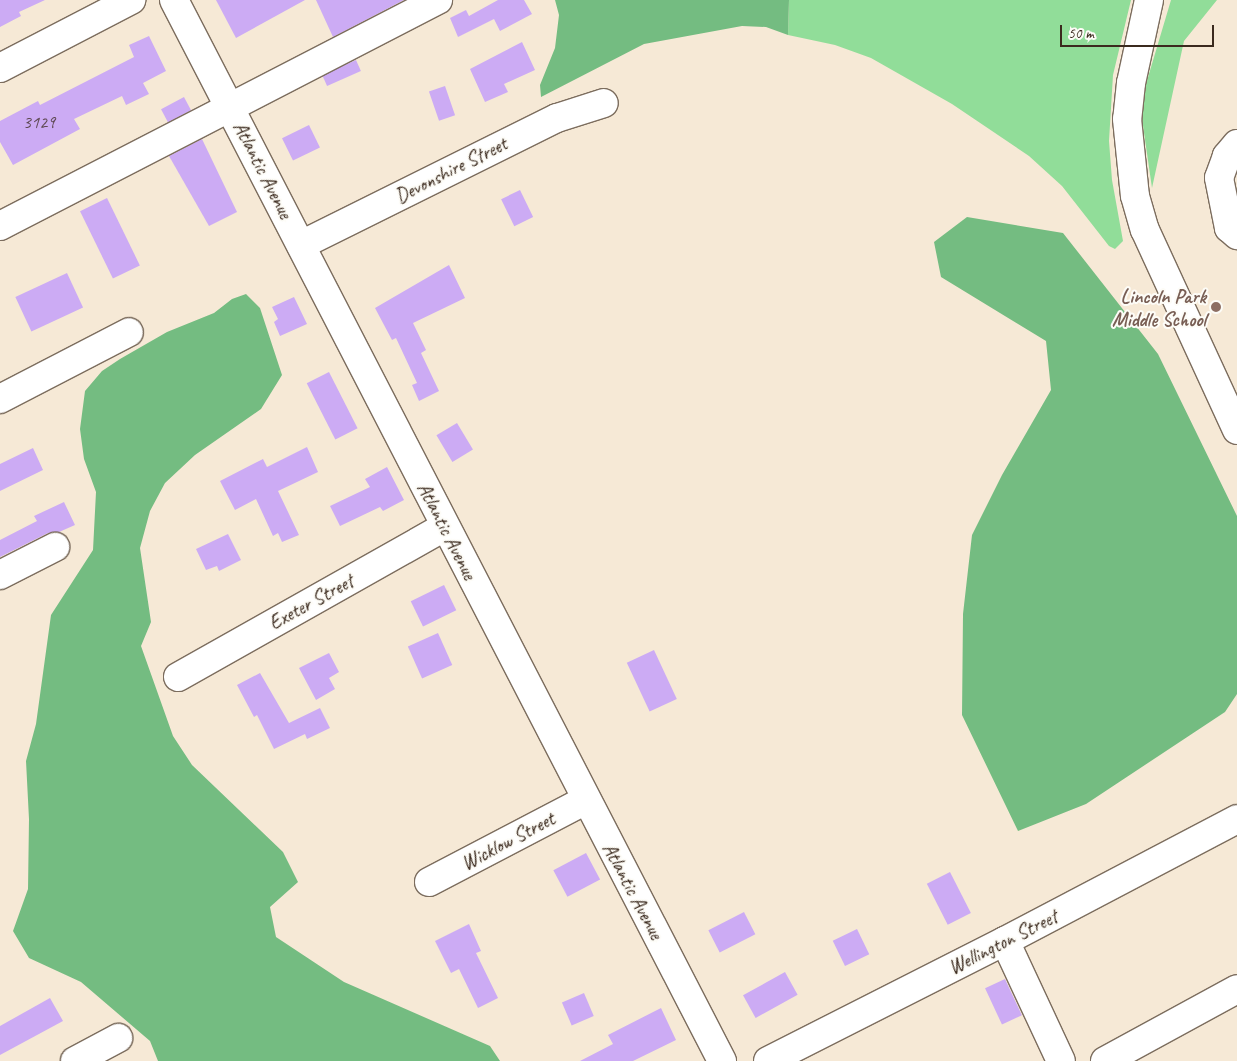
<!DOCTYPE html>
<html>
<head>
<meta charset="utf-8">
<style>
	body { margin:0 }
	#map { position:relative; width:1237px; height:1061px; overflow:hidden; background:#f6e9d6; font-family:Caveat,sans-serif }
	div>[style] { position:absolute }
	.green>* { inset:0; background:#91dd99 }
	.forest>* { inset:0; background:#74bc81 }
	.building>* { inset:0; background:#ccabf4; transform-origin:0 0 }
	.roads { filter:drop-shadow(1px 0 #7c6d5e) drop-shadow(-1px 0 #7c6d5e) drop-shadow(0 1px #7c6d5e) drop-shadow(0 -1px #7c6d5e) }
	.minor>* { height:28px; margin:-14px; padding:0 14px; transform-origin:14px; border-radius:14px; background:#fff }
	.dots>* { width:14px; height:14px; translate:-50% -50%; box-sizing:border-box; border:2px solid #fdfcf7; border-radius:50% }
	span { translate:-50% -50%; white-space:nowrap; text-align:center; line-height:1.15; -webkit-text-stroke:4px #fdfcf7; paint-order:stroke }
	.number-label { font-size:18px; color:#5f4a54 }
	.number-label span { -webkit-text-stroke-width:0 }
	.street-label { font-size:20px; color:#3b2a1e }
	.education-label { font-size:20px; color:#785e54; font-weight:700 }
	.right { translate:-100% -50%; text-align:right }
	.scale { position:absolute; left:1060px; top:25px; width:154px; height:22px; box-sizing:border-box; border:2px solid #3b2a1e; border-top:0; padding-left:6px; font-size:15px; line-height:18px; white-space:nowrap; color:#3b2a1e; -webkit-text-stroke:4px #fdfcf7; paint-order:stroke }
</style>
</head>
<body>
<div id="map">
	<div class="green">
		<div style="clip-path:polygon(789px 0,1131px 0,1113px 75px,1109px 141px,1112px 180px,1123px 241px,1115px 249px,1109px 246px,1062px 186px,1029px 156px,952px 104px,871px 58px,835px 45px,788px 35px)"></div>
		<div style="clip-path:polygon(1171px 0,1217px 0,1184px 41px,1152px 188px,1142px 119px,1146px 84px)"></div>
	</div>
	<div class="forest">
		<div style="clip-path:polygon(555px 0,789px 0,788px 35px,766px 27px,742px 26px,644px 44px,541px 97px,540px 85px,555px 48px,559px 15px)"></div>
		<div style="clip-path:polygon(967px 217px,1063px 233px,1158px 354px,1237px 516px,1237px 694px,1225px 712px,1086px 804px,1018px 831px,962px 715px,963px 614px,972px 535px,1002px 475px,1051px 390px,1046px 341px,941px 277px,934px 242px)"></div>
		<div style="clip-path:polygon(246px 294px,260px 308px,282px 375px,261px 409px,195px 455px,165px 483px,150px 511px,140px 548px,151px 622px,141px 646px,173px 736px,192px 765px,283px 852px,298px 882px,270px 907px,276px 937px,344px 982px,490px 1046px,500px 1061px,158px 1061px,150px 1041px,81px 982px,29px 958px,13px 931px,28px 889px,29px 819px,26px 761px,36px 724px,51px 615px,93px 550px,96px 492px,84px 459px,80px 429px,85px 391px,102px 371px,120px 359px,167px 332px,214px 313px,232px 299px)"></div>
	</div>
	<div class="building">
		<div style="clip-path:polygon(0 0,45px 0,19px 12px,21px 16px,0 27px)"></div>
		<div style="clip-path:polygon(216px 0,305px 0,236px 38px)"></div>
		<div style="clip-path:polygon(316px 0,404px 0,333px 37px)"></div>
		<div style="clip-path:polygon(498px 0,524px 0,532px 14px,500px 31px,494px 19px,458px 37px,450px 18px,466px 10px,469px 16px)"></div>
		<div style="clip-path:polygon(149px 36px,166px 71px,143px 83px,149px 94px,126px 105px,122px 96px,74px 119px,80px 129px,13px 165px,0 142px,0 121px,38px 101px,40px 105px,134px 57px,129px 45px)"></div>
		<div style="clip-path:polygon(522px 42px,535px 70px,504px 84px,508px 92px,485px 102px,470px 69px)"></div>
		<div style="left:356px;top:60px;width:12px;height:37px;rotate:66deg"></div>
		<div style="left:445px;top:86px;width:31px;height:17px;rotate:71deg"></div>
		<div style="left:184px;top:97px;width:15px;height:26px;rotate:62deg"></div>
		<div style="left:309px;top:125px;width:25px;height:30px;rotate:64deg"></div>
		<div style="clip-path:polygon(202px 139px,237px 212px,209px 226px,169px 156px)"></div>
		<div style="left:520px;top:190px;width:30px;height:21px;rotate:64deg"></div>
		<div style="left:107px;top:198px;width:75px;height:30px;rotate:64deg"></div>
		<div style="clip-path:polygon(449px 265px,465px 298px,413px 323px,426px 350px,421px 353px,439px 391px,419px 401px,412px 385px,417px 383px,396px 338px,392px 340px,375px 308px)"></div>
		<div style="left:67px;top:273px;width:38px;height:57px;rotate:65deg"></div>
		<div style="clip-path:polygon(294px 297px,307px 324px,280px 336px,274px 322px,278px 319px,272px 307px)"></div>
		<div style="left:329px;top:372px;width:63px;height:25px;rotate:63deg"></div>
		<div style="left:457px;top:423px;width:31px;height:24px;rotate:59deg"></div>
		<div style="clip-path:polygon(307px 447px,318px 472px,278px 491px,299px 535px,282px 542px,278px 533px,273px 536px,256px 499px,235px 510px,220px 481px,263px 459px,267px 467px)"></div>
		<div style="clip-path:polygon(33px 448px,43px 470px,0 491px,0 464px)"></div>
		<div style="clip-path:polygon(387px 467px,404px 500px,383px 511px,380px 507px,340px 526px,330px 506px,370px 487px,365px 479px)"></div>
		<div style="clip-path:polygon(64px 502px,75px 525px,59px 532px,48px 533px,0 557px,0 540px,37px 521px,34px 516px)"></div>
		<div style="clip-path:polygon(228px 534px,241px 560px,219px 571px,217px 566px,206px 570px,196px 549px)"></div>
		<div style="left:444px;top:585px;width:28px;height:37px;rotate:64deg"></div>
		<div style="left:438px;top:633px;width:35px;height:33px;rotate:66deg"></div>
		<div style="left:654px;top:650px;width:54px;height:30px;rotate:65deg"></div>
		<div style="clip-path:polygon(329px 653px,339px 672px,329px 678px,335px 689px,316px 700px,299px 668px)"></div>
		<div style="clip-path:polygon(260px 673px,289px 723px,320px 708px,330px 728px,307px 739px,305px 734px,274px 749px,257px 715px,254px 717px,237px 685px)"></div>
		<div style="left:586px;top:853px;width:30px;height:37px;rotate:62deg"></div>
		<div style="left:950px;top:872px;width:46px;height:26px;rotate:63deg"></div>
		<div style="left:744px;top:912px;width:25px;height:40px;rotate:63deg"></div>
		<div style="clip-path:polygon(469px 924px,481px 951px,476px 953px,498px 998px,478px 1008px,459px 969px,451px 973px,435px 941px)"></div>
		<div style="left:857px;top:929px;width:28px;height:27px;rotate:64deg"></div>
		<div style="left:785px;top:972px;width:26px;height:48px;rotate:61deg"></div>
		<div style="left:1005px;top:979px;width:40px;height:22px;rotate:65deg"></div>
		<div style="left:584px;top:993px;width:25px;height:24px;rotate:67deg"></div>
		<div style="clip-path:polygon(50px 998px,63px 1021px,0 1055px,0 1026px)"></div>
		<div style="clip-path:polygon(661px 1008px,676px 1040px,633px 1061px,580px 1061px,613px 1044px,608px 1035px)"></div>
	</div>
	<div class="roads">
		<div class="minor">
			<div style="left:174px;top:0;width:1194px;rotate:62.68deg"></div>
			<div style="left:1149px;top:0;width:85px;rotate:102.2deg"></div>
			<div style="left:1131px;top:83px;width:36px;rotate:96deg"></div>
			<div style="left:1127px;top:119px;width:77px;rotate:84.1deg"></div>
			<div style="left:1135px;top:196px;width:35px;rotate:74deg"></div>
			<div style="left:1145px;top:230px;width:220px;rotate:65.3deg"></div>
			<div style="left:0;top:68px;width:148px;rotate:-27.4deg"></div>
			<div style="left:1237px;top:144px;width:16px;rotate:130deg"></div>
			<div style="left:1227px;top:156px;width:23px;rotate:110deg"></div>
			<div style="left:1219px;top:178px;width:51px;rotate:78.7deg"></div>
			<div style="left:1229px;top:228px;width:11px;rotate:41deg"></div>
			<div style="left:0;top:226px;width:493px;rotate:-27.3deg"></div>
			<div style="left:301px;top:245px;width:286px;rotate:-26.4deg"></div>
			<div style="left:557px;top:118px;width:49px;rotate:-17.7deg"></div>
			<div style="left:0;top:399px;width:145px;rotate:-27.4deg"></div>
			<div style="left:0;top:575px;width:62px;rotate:-27deg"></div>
			<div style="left:178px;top:677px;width:305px;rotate:-29.4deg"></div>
			<div style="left:429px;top:882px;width:177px;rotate:-27.6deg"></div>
			<div style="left:1005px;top:941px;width:132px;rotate:65deg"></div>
			<div style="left:75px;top:1061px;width:49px;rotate:-28.1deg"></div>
			<div style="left:768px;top:1061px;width:266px;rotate:-26.9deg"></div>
			<div style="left:1005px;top:941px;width:262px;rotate:-27.7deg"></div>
			<div style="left:1105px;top:1061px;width:150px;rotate:-28.6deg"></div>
		</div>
	</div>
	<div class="dots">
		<div style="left:1216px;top:307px;background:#8d6e63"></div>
	</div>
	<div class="number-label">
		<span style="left:39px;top:122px">3129</span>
	</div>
	<div class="street-label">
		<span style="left:263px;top:170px;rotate:63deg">Atlantic Avenue</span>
		<span style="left:451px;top:170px;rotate:-27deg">Devonshire Street</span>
		<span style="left:447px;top:531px;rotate:63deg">Atlantic Avenue</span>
		<span style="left:311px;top:602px;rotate:-29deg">Exeter Street</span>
		<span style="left:508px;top:841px;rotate:-28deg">Wicklow Street</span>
		<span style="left:633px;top:891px;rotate:62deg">Atlantic Avenue</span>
		<span style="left:1003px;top:942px;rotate:-27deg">Wellington Street</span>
	</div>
	<div class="education-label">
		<span class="right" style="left:1206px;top:308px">Lincoln Park<br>Middle School</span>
	</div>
	<div class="scale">50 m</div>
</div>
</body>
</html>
